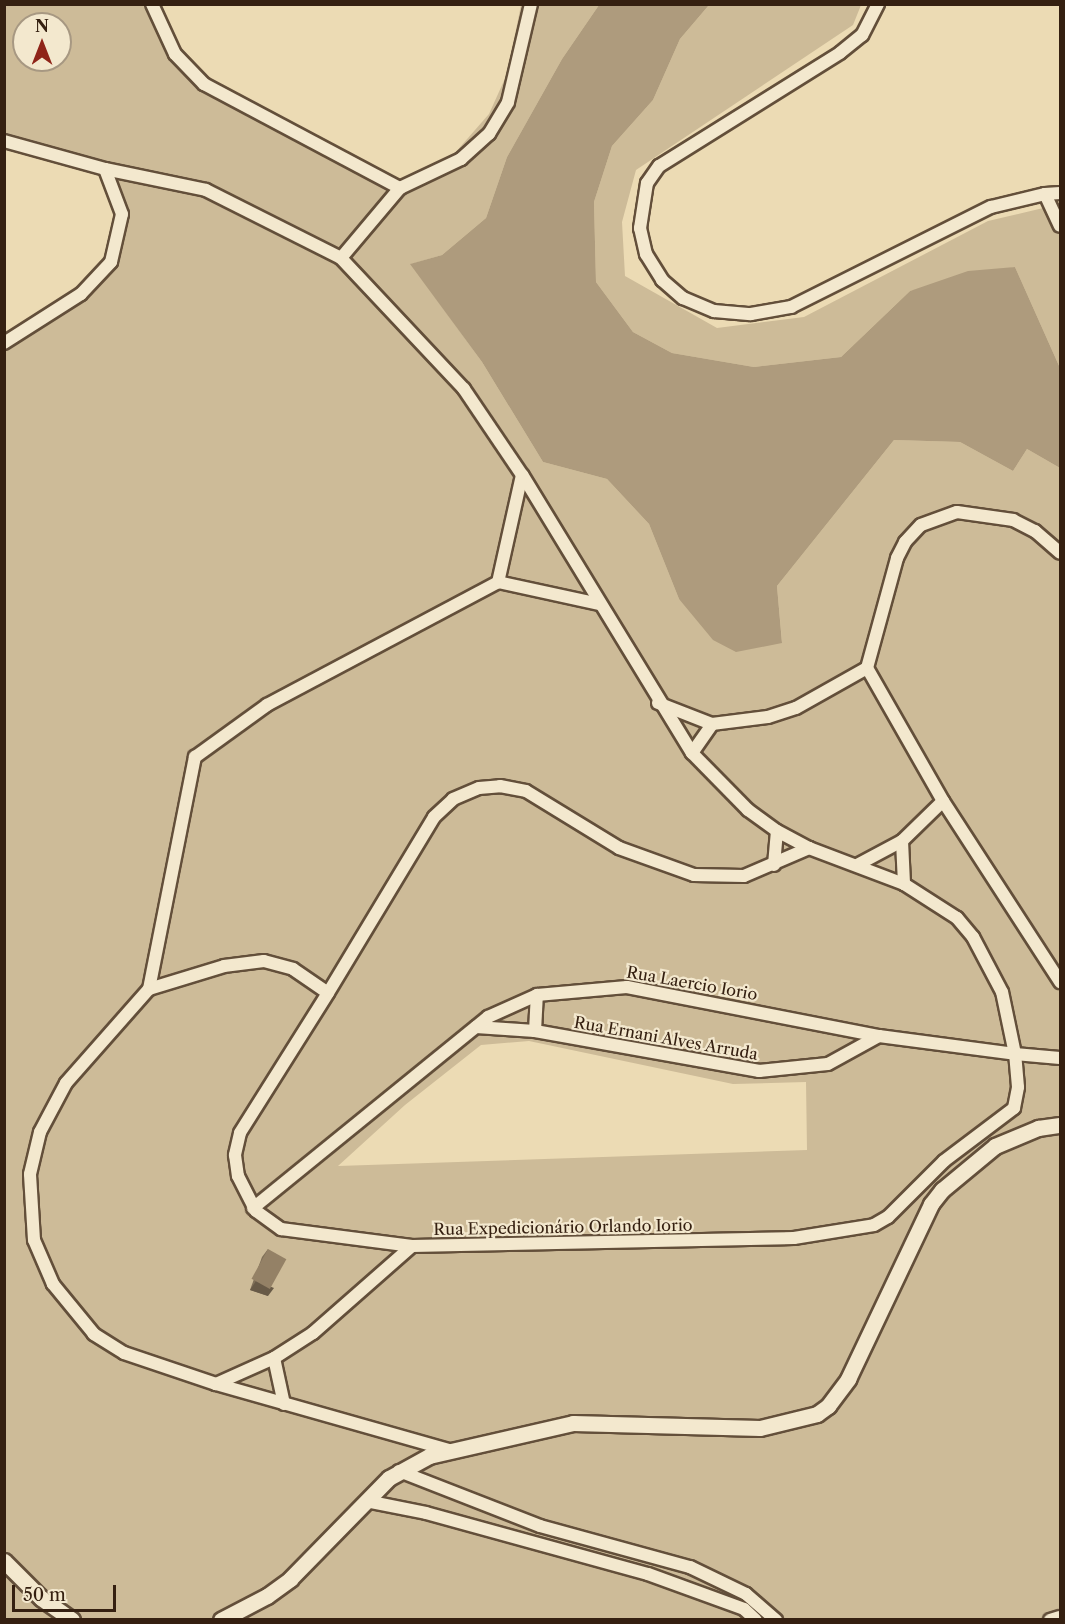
<!DOCTYPE html>
<html>
<head>
<meta charset="utf-8">
<style>
	body { margin:0 }
	#map { position:relative; width:1065px; height:1624px; overflow:hidden; background:#ecdbb4; font-family:"Libre Caslon Text",serif }
	div>[style] { position:absolute }
	.green>* { inset:0; background:#cdbb98 }
	.water>* { inset:0; background:#ae9b7d }
	.roads { filter:drop-shadow(2px 0 #634f3a) drop-shadow(-2px 0 #634f3a) drop-shadow(0 2px #634f3a) drop-shadow(0 -2px #634f3a) }
	.minor>* { height:12px; margin:-6px; padding:0 6px; transform-origin:6px; border-radius:6px; background:#f3e8ce }
	.tertiary>* { height:15px; margin:-7.5px; padding:0 7.5px; transform-origin:7.5px; border-radius:7.5px; background:#f3e8ce }
	.wall>* { inset:0; background:#7f6f58 }
	.shaded-wall>* { inset:0; background:#685a47 }
	.building>* { inset:0; background:#948166; transform-origin:0 0 }
	span { translate:-50% -50%; white-space:nowrap; text-align:center; line-height:1.15; -webkit-text-stroke:4.5px #f3e8ce; paint-order:stroke }
	.street-label { font-size:16px; color:#352011 }
	.frame { position:absolute; inset:0; border:6px solid #352011; pointer-events:none }
	.north { position:absolute; left:12px; top:12px; width:60px; height:60px; box-sizing:border-box; background:#f3e8ce; border:2px solid #a79882; border-radius:50%; rotate:0deg; font-size:16px; font-weight:700; line-height:24px; text-align:center; color:#352011 }
	.north::after { content:''; display:block; margin:auto; width:21px; height:27px; background:#8f2418; clip-path:polygon(50% 0,100% 100%,50% 72%,0 100%) }
	.scale { position:absolute; left:12px; top:1585px; width:104px; height:27px; box-sizing:border-box; border:3px solid #352011; border-top:0; padding-left:8px; font-size:18px; line-height:21px; white-space:nowrap; color:#352011; -webkit-text-stroke:4px #f3e8ce; paint-order:stroke }
</style>
</head>
<body>
<div id="map">
	<div class="green">
		<div style="clip-path:polygon(evenodd,5px 5px,162px 5px,175px 54px,257px 114px,400px 188px,454px 154px,489px 114px,507px 74px,521px 5px,599px 5px,562px 59px,507px 157px,486px 218px,442px 255px,411px 264px,482px 362px,543px 462px,607px 479px,649px 524px,679px 599px,782px 642px,777px 586px,894px 440px,960px 442px,1013px 471px,1027px 449px,1060px 468px,1060px 1619px,5px 1620px,5px 342px,111px 262px,115px 219px,105px 169px,5px 139px,5px 5px,24px 24px,60px 24px,60px 60px,24px 60px,24px 24px,5px 5px,529px 1041px,733px 1084px,806px 1082px,807px 1150px,338px 1166px,405px 1105px,481px 1045px,529px 1041px)"></div>
		<div style="clip-path:polygon(709px 5px,861px 5px,853px 25px,636px 170px,622px 222px,625px 276px,717px 328px,804px 317px,988px 221px,1060px 204px,1060px 368px,1015px 267px,910px 291px,841px 357px,754px 367px,672px 353px,633px 332px,596px 282px,594px 202px,612px 146px,653px 100px,680px 39px)"></div>
	</div>
	<div class="water">
		<div style="clip-path:polygon(599px 5px,709px 5px,680px 39px,653px 100px,612px 146px,594px 202px,596px 282px,633px 332px,672px 353px,754px 367px,841px 357px,910px 291px,968px 271px,1015px 267px,1060px 368px,1060px 468px,1027px 449px,1013px 471px,960px 442px,894px 440px,777px 586px,782px 643px,736px 652px,713px 640px,679px 599px,649px 524px,607px 479px,543px 462px,482px 362px,410px 264px,442px 255px,486px 218px,507px 157px,562px 59px)"></div>
	</div>
	<div class="roads">
		<div class="minor">
			<div style="left:152px;top:4px;width:55px;rotate:65.3deg"></div>
			<div style="left:175px;top:54px;width:42px;rotate:46deg"></div>
			<div style="left:204px;top:84px;width:222px;rotate:28deg"></div>
			<div style="left:878px;top:4px;width:35px;rotate:117deg"></div>
			<div style="left:862px;top:35px;width:28px;rotate:141deg"></div>
			<div style="left:840px;top:53px;width:213px;rotate:148deg"></div>
			<div style="left:659px;top:166px;width:21px;rotate:125deg"></div>
			<div style="left:647px;top:183px;width:46px;rotate:98.8deg"></div>
			<div style="left:640px;top:228px;width:27px;rotate:77deg"></div>
			<div style="left:646px;top:254px;width:31px;rotate:58deg"></div>
			<div style="left:662px;top:280px;width:28px;rotate:41deg"></div>
			<div style="left:683px;top:298px;width:34px;rotate:23deg"></div>
			<div style="left:714px;top:311px;width:37px;rotate:5deg"></div>
			<div style="left:751px;top:314px;width:41px;rotate:-9.9deg"></div>
			<div style="left:791px;top:307px;width:224px;rotate:-26.6deg"></div>
			<div style="left:991px;top:207px;width:56px;rotate:-13.5deg"></div>
			<div style="left:4px;top:141px;width:105px;rotate:15.5deg"></div>
			<div style="left:105px;top:169px;width:103px;rotate:11.7deg"></div>
			<div style="left:206px;top:190px;width:151px;rotate:26.7deg"></div>
			<div style="left:1060px;top:193px;width:15px;rotate:176deg"></div>
			<div style="left:1045px;top:194px;width:35px;rotate:65deg"></div>
			<div style="left:4px;top:343px;width:91px;rotate:-32.5deg"></div>
			<div style="left:81px;top:294px;width:44px;rotate:-46.8deg"></div>
			<div style="left:111px;top:262px;width:49px;rotate:-77.1deg"></div>
			<div style="left:122px;top:214px;width:48px;rotate:-110.7deg"></div>
			<div style="left:522px;top:475px;width:104px;rotate:-124deg"></div>
			<div style="left:464px;top:389px;width:180px;rotate:-133.2deg"></div>
			<div style="left:341px;top:258px;width:92px;rotate:-49.9deg"></div>
			<div style="left:400px;top:188px;width:68px;rotate:-25.4deg"></div>
			<div style="left:461px;top:159px;width:38px;rotate:-42deg"></div>
			<div style="left:489px;top:134px;width:37px;rotate:-59deg"></div>
			<div style="left:508px;top:102px;width:101px;rotate:-76.8deg"></div>
			<div style="left:658px;top:703px;width:58px;rotate:21.3deg"></div>
			<div style="left:712px;top:724px;width:56px;rotate:-7.1deg"></div>
			<div style="left:768px;top:717px;width:29px;rotate:-18deg"></div>
			<div style="left:796px;top:708px;width:81px;rotate:-29.4deg"></div>
			<div style="left:692px;top:753px;width:35px;rotate:-55deg"></div>
			<div style="left:943px;top:801px;width:153px;rotate:-119.7deg"></div>
			<div style="left:867px;top:668px;width:114px;rotate:-74.7deg"></div>
			<div style="left:897px;top:558px;width:18px;rotate:-63deg"></div>
			<div style="left:905px;top:542px;width:23px;rotate:-47deg"></div>
			<div style="left:921px;top:525px;width:38px;rotate:-20deg"></div>
			<div style="left:957px;top:512px;width:57px;rotate:8.1deg"></div>
			<div style="left:1013px;top:520px;width:25px;rotate:27deg"></div>
			<div style="left:1035px;top:531px;width:33px;rotate:41deg"></div>
			<div style="left:902px;top:841px;width:57px;rotate:-44.3deg"></div>
			<div style="left:943px;top:801px;width:216px;rotate:57.1deg"></div>
			<div style="left:774px;top:865px;width:34px;rotate:-85deg"></div>
			<div style="left:857px;top:865px;width:51px;rotate:-28.1deg"></div>
			<div style="left:902px;top:841px;width:43px;rotate:87.3deg"></div>
			<div style="left:149px;top:989px;width:237px;rotate:-78.8deg"></div>
			<div style="left:195px;top:757px;width:89px;rotate:-35.8deg"></div>
			<div style="left:267px;top:705px;width:262px;rotate:-28deg"></div>
			<div style="left:328px;top:993px;width:205px;rotate:-58.9deg"></div>
			<div style="left:434px;top:817px;width:26px;rotate:-43deg"></div>
			<div style="left:453px;top:799px;width:28px;rotate:-23deg"></div>
			<div style="left:479px;top:788px;width:21px;rotate:-5deg"></div>
			<div style="left:500px;top:786px;width:26px;rotate:11deg"></div>
			<div style="left:526px;top:791px;width:109px;rotate:31.5deg"></div>
			<div style="left:619px;top:848px;width:80px;rotate:19.8deg"></div>
			<div style="left:694px;top:875px;width:50px;rotate:1.1deg"></div>
			<div style="left:744px;top:876px;width:71px;rotate:-23.3deg"></div>
			<div style="left:476px;top:1027px;width:59px;rotate:3.9deg"></div>
			<div style="left:535px;top:1031px;width:228px;rotate:10.1deg"></div>
			<div style="left:759px;top:1071px;width:69px;rotate:-5.8deg"></div>
			<div style="left:828px;top:1064px;width:58px;rotate:-28.8deg"></div>
			<div style="left:535px;top:1031px;width:36px;rotate:-87deg"></div>
			<div style="left:253px;top:1208px;width:303px;rotate:-39.1deg"></div>
			<div style="left:488px;top:1017px;width:54px;rotate:-24.2deg"></div>
			<div style="left:537px;top:995px;width:90px;rotate:-5.1deg"></div>
			<div style="left:627px;top:987px;width:257px;rotate:11deg"></div>
			<div style="left:879px;top:1036px;width:137px;rotate:7.5deg"></div>
			<div style="left:1015px;top:1054px;width:63px;rotate:-101.8deg"></div>
			<div style="left:1002px;top:992px;width:62px;rotate:-117.8deg"></div>
			<div style="left:973px;top:937px;width:25px;rotate:-130deg"></div>
			<div style="left:957px;top:918px;width:63px;rotate:-147.3deg"></div>
			<div style="left:904px;top:884px;width:102px;rotate:-159.2deg"></div>
			<div style="left:809px;top:848px;width:36px;rotate:-152deg"></div>
			<div style="left:777px;top:831px;width:36px;rotate:-144deg"></div>
			<div style="left:748px;top:810px;width:80px;rotate:-134.5deg"></div>
			<div style="left:692px;top:753px;width:326px;rotate:-121.4deg"></div>
			<div style="left:522px;top:475px;width:110px;rotate:102.6deg"></div>
			<div style="left:498px;top:582px;width:103px;rotate:12.3deg"></div>
			<div style="left:412px;top:1246px;width:132px;rotate:138.7deg"></div>
			<div style="left:313px;top:1333px;width:46px;rotate:147.3deg"></div>
			<div style="left:274px;top:1358px;width:64px;rotate:155.9deg"></div>
			<div style="left:216px;top:1384px;width:243px;rotate:15.8deg"></div>
			<div style="left:274px;top:1358px;width:47px;rotate:77.7deg"></div>
			<div style="left:216px;top:1384px;width:97px;rotate:-161.4deg"></div>
			<div style="left:124px;top:1353px;width:36px;rotate:-148deg"></div>
			<div style="left:94px;top:1334px;width:65px;rotate:-129.4deg"></div>
			<div style="left:53px;top:1284px;width:48px;rotate:-113.4deg"></div>
			<div style="left:34px;top:1240px;width:66px;rotate:-93.5deg"></div>
			<div style="left:30px;top:1174px;width:43px;rotate:-76.6deg"></div>
			<div style="left:40px;top:1132px;width:55px;rotate:-62deg"></div>
			<div style="left:66px;top:1083px;width:125px;rotate:-48.6deg"></div>
			<div style="left:149px;top:989px;width:78px;rotate:-17deg"></div>
			<div style="left:224px;top:966px;width:40px;rotate:-7.1deg"></div>
			<div style="left:264px;top:961px;width:30px;rotate:15deg"></div>
			<div style="left:293px;top:969px;width:42px;rotate:34.4deg"></div>
			<div style="left:328px;top:993px;width:165px;rotate:122.2deg"></div>
			<div style="left:240px;top:1133px;width:23px;rotate:103deg"></div>
			<div style="left:235px;top:1155px;width:21px;rotate:82deg"></div>
			<div style="left:238px;top:1176px;width:39px;rotate:63deg"></div>
			<div style="left:256px;top:1211px;width:31px;rotate:36deg"></div>
			<div style="left:281px;top:1229px;width:132px;rotate:7.4deg"></div>
			<div style="left:412px;top:1246px;width:382px;rotate:-1.2deg"></div>
			<div style="left:794px;top:1238px;width:81px;rotate:-9.2deg"></div>
			<div style="left:874px;top:1225px;width:16px;rotate:-30deg"></div>
			<div style="left:888px;top:1217px;width:79px;rotate:-45deg"></div>
			<div style="left:944px;top:1161px;width:88px;rotate:-37.1deg"></div>
			<div style="left:1014px;top:1108px;width:21px;rotate:-79deg"></div>
			<div style="left:1018px;top:1087px;width:33px;rotate:-95deg"></div>
			<div style="left:1015px;top:1054px;width:45px;rotate:5.1deg"></div>
			<div style="left:399px;top:1471px;width:151px;rotate:21.3deg"></div>
			<div style="left:540px;top:1526px;width:156px;rotate:15.3deg"></div>
			<div style="left:690px;top:1567px;width:62px;rotate:25.7deg"></div>
			<div style="left:746px;top:1594px;width:40px;rotate:41deg"></div>
			<div style="left:366px;top:1501px;width:61px;rotate:11.3deg"></div>
			<div style="left:426px;top:1513px;width:230px;rotate:15.4deg"></div>
			<div style="left:648px;top:1574px;width:102px;rotate:20deg"></div>
			<div style="left:744px;top:1609px;width:16px;rotate:43deg"></div>
			<div style="left:1050px;top:1620px;width:10px;rotate:-17deg"></div>
		</div>
		<div class="tertiary">
			<div style="left:4px;top:1561px;width:52px;rotate:45deg"></div>
			<div style="left:41px;top:1598px;width:38px;rotate:35deg"></div>
			<div style="left:221px;top:1620px;width:52px;rotate:-27.6deg"></div>
			<div style="left:267px;top:1596px;width:29px;rotate:-36deg"></div>
			<div style="left:290px;top:1579px;width:141px;rotate:-45.6deg"></div>
			<div style="left:389px;top:1478px;width:46px;rotate:-28.8deg"></div>
			<div style="left:429px;top:1456px;width:148px;rotate:-12.9deg"></div>
			<div style="left:573px;top:1423px;width:187px;rotate:1.5deg"></div>
			<div style="left:760px;top:1428px;width:59px;rotate:-13.8deg"></div>
			<div style="left:817px;top:1414px;width:14px;rotate:-36deg"></div>
			<div style="left:828px;top:1406px;width:34px;rotate:-53deg"></div>
			<div style="left:848px;top:1379px;width:194px;rotate:-64.6deg"></div>
			<div style="left:931px;top:1204px;width:18px;rotate:-52deg"></div>
			<div style="left:942px;top:1190px;width:69px;rotate:-39.7deg"></div>
			<div style="left:995px;top:1146px;width:47px;rotate:-22.7deg"></div>
			<div style="left:1038px;top:1128px;width:22px;rotate:-8deg"></div>
		</div>
	</div>
	<div class="wall">
		<div style="clip-path:polygon(268px 1249px,268px 1296px,250px 1290px,262px 1257px)"></div>
	</div>
	<div class="shaded-wall">
		<div style="clip-path:polygon(256px 1281px,274px 1288px,268px 1296px,250px 1290px)"></div>
	</div>
	<div class="building">
		<div style="left:268px;top:1249px;width:21px;height:34px;rotate:29deg"></div>
	</div>
	<div class="street-label">
		<span style="left:692px;top:983px;rotate:10deg">Rua Laercio Iorio</span>
		<span style="left:666px;top:1038px;rotate:10deg">Rua Ernani Alves Arruda</span>
		<span style="left:563px;top:1227px;rotate:-1deg">Rua Expedicionário Orlando Iorio</span>
	</div>
	<div class="frame"></div>
	<div class="north">N</div>
	<div class="scale">50 m</div>
</div>
</body>
</html>
